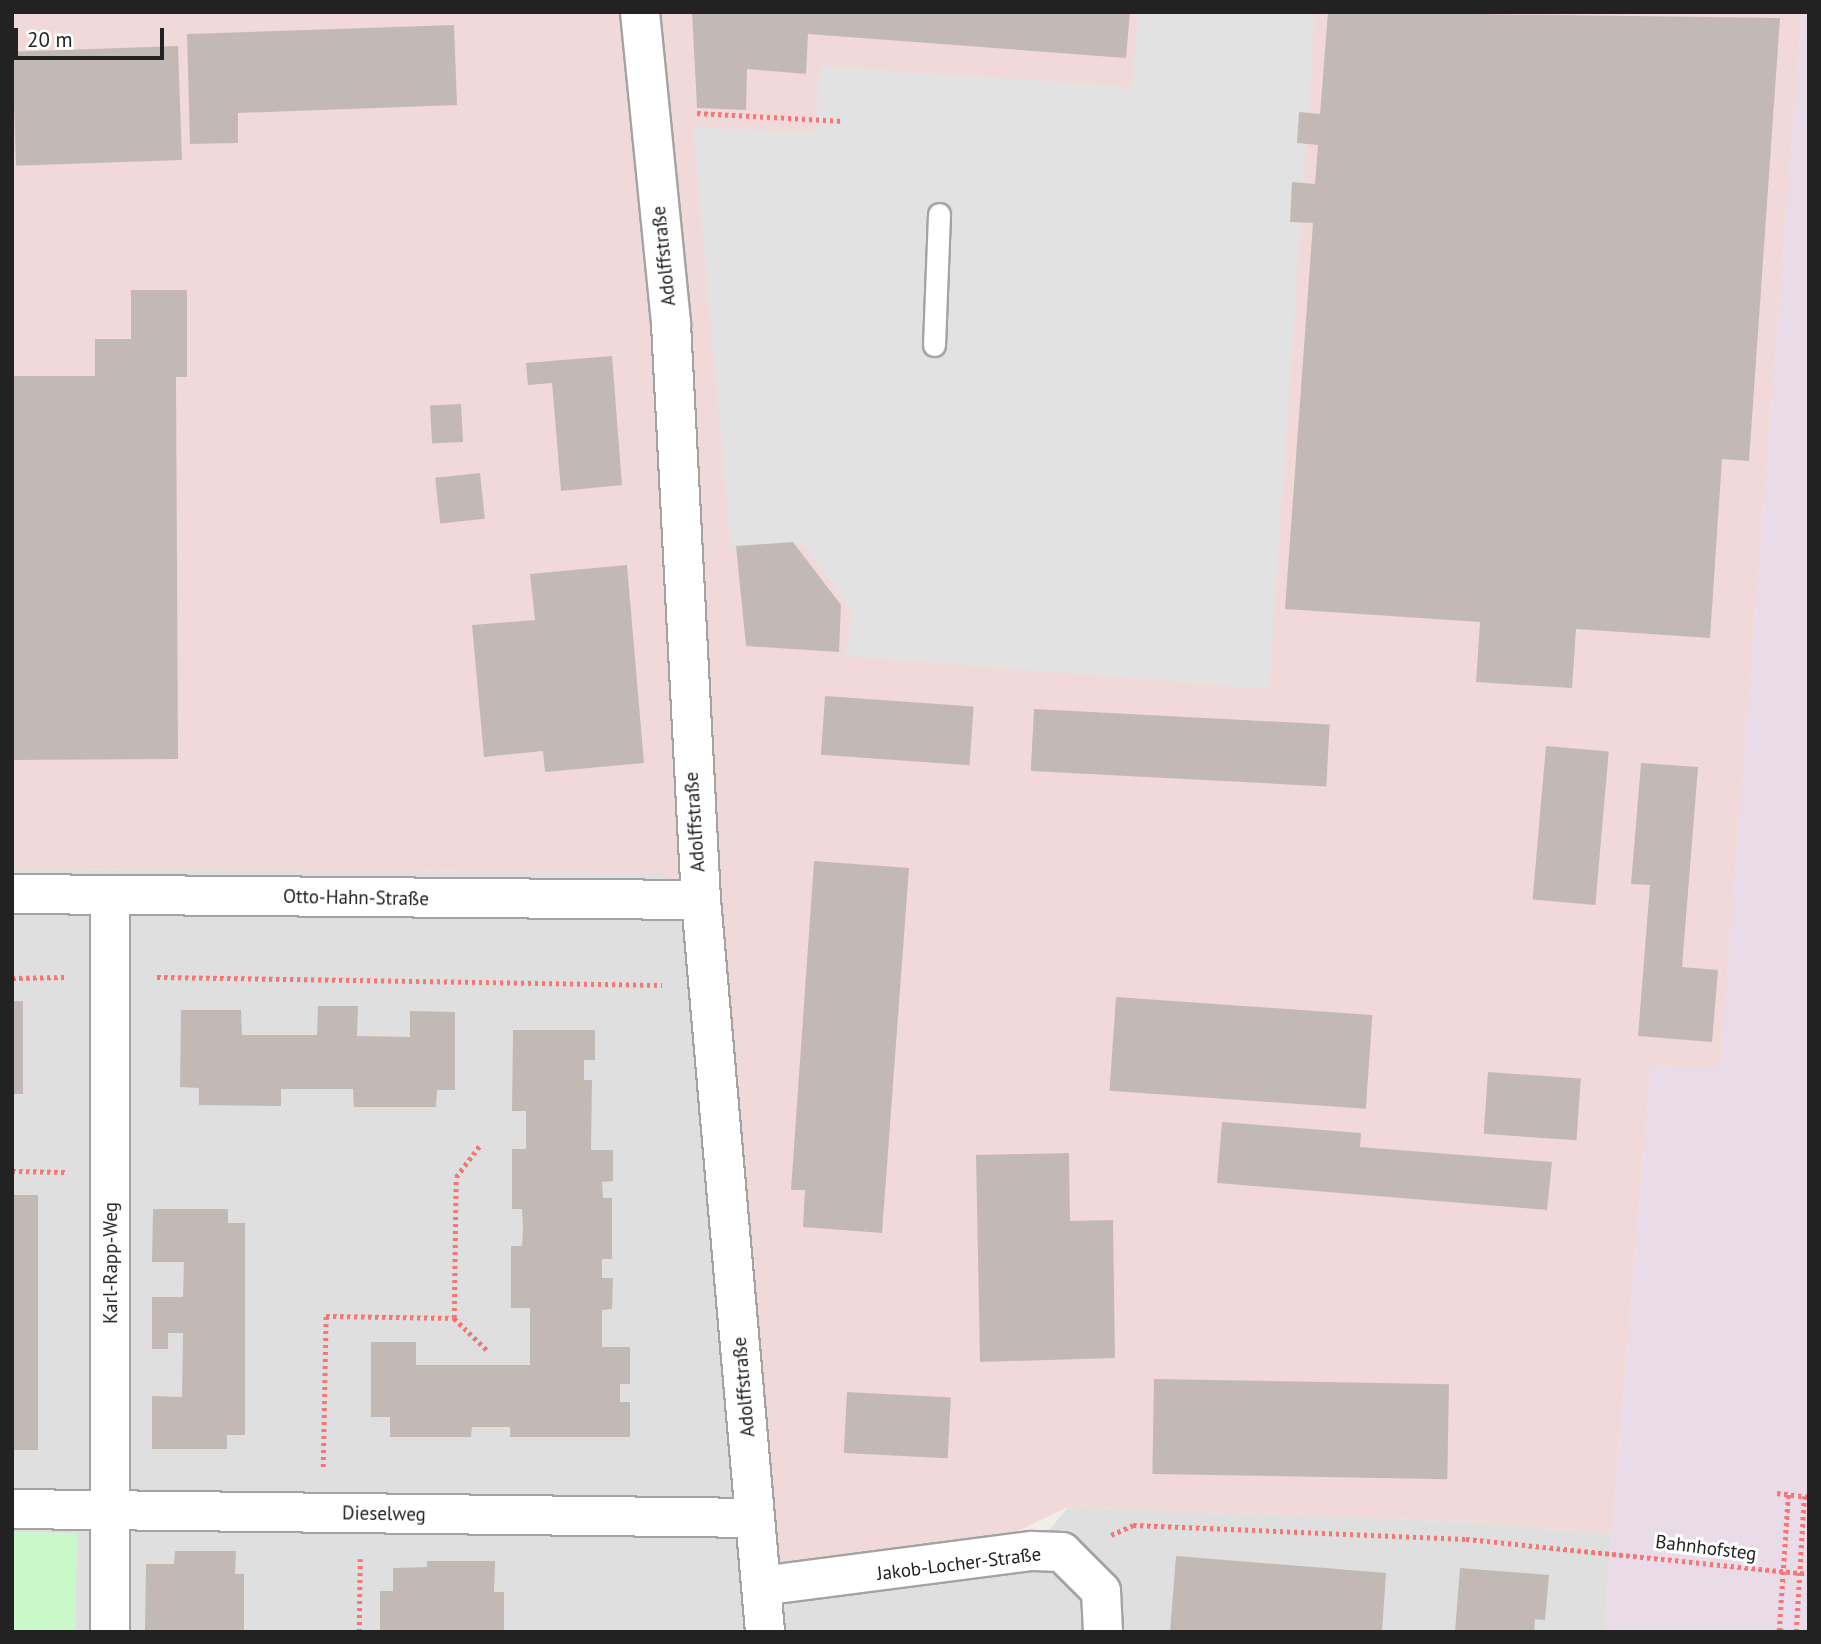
<!DOCTYPE html>
<html>
<head>
<meta charset="utf-8">
<style>
	body { margin:0 }
	#map { position:relative; width:1821px; height:1644px; overflow:hidden; background:#f1eee9; font-family:"PT Sans",sans-serif }
	div>[style] { position:absolute }
	.residential>* { inset:0; background:#e0dfdf }
	.commercial>* { inset:0; background:#f1d9da }
	.industrial>* { inset:0; background:#eadbe9 }
	.park>* { inset:0; background:#c9f9c8; transform-origin:0 0 }
	.parking>* { inset:0; background:#e2e2e2 }
	.building>* { inset:0; background:#c2b9b5; transform-origin:0 0 }
	.path>* { height:4.5px; margin-top:-2.25px; transform-origin:0; background:repeating-linear-gradient(90deg,#f77674 0 3.5px,transparent 0 7px) }
	.roads { filter:drop-shadow(2px 0 #a3a3a3) drop-shadow(-2px 0 #a3a3a3) drop-shadow(0 2px #a3a3a3) drop-shadow(0 -2px #a3a3a3) }
	.service>* { height:21px; margin:-10.5px; padding:0 10.5px; transform-origin:10.5px; border-radius:10.5px; background:#fff }
	.minor>* { height:38px; margin:-19px; padding:0 19px; transform-origin:19px; border-radius:19px; background:#fff }
	.tertiary>* { height:38px; margin:-19px; padding:0 19px; transform-origin:19px; border-radius:19px; background:#fff }
	span { translate:-50% -50%; white-space:nowrap; text-align:center; line-height:1.15; -webkit-text-stroke:6px #fff; paint-order:stroke }
	.street-label { font-size:19px; color:#222 }
	.frame { position:absolute; inset:0; border:14px solid #222; pointer-events:none }
	.scale { position:absolute; left:14px; top:28px; width:150px; height:32px; box-sizing:border-box; border:4px solid #222; border-top:0; padding-left:9px; font-size:21px; line-height:24px; white-space:nowrap; color:#222; -webkit-text-stroke:5px #fff; paint-order:stroke }
</style>
</head>
<body>
<div id="map">
	<div class="residential">
		<div style="clip-path:polygon(12px 869px,664px 873px,683px 890px,753px 1496px,1032px 1551px,1068px 1507px,1473px 1522px,1612px 1534px,1604px 1632px,12px 1632px)"></div>
	</div>
	<div class="commercial">
		<div style="clip-path:polygon(12px 12px,1802px 12px,1720px 1069px,1651px 1066px,1612px 1534px,1473px 1522px,1068px 1507px,949px 1564px,761px 1586px,683px 890px,664px 873px,12px 869px)"></div>
	</div>
	<div class="industrial">
		<div style="clip-path:polygon(1802px 12px,1809px 12px,1809px 1632px,1604px 1632px,1651px 1066px,1720px 1068px)"></div>
	</div>
	<div class="park">
		<div style="left:12px;top:1532px;width:65px;height:100px;rotate:1deg"></div>
	</div>
	<div class="parking">
		<div style="clip-path:polygon(1138px 12px,1315px 12px,1269px 689px,845px 656px,852px 611px,803px 544px,731px 547px,693px 127px,814px 133px,820px 66px,1132px 87px)"></div>
	</div>
	<div class="building">
		<div style="clip-path:polygon(692px 12px,1130px 12px,1126px 58px,808px 34px,806px 74px,747px 69px,746px 110px,697px 108px)"></div>
		<div style="clip-path:polygon(1328px 12px,1780px 18px,1749px 461px,1722px 459px,1710px 638px,1576px 629px,1572px 688px,1476px 682px,1480px 622px,1285px 609px,1313px 223px,1290px 222px,1292px 182px,1315px 184px,1318px 145px,1297px 143px,1299px 112px,1320px 114px)"></div>
		<div style="clip-path:polygon(454px 25px,457px 105px,238px 113px,238px 143px,190px 144px,187px 34px)"></div>
		<div style="left:178px;top:46px;width:114px;height:166px;rotate:88deg"></div>
		<div style="clip-path:polygon(131px 290px,187px 290px,187px 377px,176px 377px,178px 759px,12px 760px,12px 376px,95px 376px,95px 339px,131px 339px)"></div>
		<div style="clip-path:polygon(612px 356px,622px 485px,561px 491px,552px 383px,528px 385px,526px 363px)"></div>
		<div style="left:461px;top:404px;width:38px;height:31px;rotate:87deg"></div>
		<div style="left:480px;top:473px;width:46px;height:45px;rotate:84deg"></div>
		<div style="clip-path:polygon(793px 542px,841px 605px,839px 652px,746px 646px,736px 546px)"></div>
		<div style="clip-path:polygon(627px 565px,644px 763px,545px 772px,543px 751px,484px 757px,472px 625px,535px 620px,530px 574px)"></div>
		<div style="left:825px;top:696px;width:149px;height:59px;rotate:4deg"></div>
		<div style="left:1034px;top:709px;width:296px;height:62px;rotate:3deg"></div>
		<div style="left:1546px;top:746px;width:63px;height:154px;rotate:5deg"></div>
		<div style="clip-path:polygon(1641px 763px,1698px 767px,1682px 967px,1718px 970px,1712px 1042px,1638px 1036px,1650px 885px,1631px 884px)"></div>
		<div style="clip-path:polygon(814px 861px,909px 868px,882px 1233px,803px 1227px,805px 1190px,791px 1190px)"></div>
		<div style="left:1116px;top:997px;width:257px;height:94px;rotate:4deg"></div>
		<div style="left:12px;top:1001px;width:11px;height:93px"></div>
		<div style="clip-path:polygon(318px 1006px,358px 1006px,357px 1036px,410px 1037px,410px 1011px,455px 1012px,455px 1090px,437px 1090px,436px 1107px,354px 1107px,353px 1089px,281px 1089px,281px 1106px,199px 1105px,199px 1088px,180px 1087px,181px 1010px,241px 1010px,242px 1035px,317px 1035px)"></div>
		<div style="clip-path:polygon(513px 1030px,595px 1030px,595px 1060px,584px 1060px,584px 1080px,592px 1080px,591px 1150px,613px 1150px,613px 1181px,602px 1182px,603px 1198px,612px 1198px,612px 1259px,602px 1259px,602px 1278px,613px 1278px,612px 1309px,602px 1310px,602px 1347px,630px 1347px,630px 1384px,620px 1384px,620px 1402px,630px 1402px,630px 1437px,510px 1437px,510px 1427px,472px 1427px,471px 1437px,390px 1437px,390px 1417px,371px 1417px,371px 1342px,416px 1342px,416px 1365px,530px 1365px,530px 1308px,511px 1308px,511px 1246px,522px 1246px,523px 1229px,522px 1209px,512px 1209px,512px 1149px,526px 1149px,526px 1111px,512px 1111px)"></div>
		<div style="left:1488px;top:1072px;width:93px;height:62px;rotate:4deg"></div>
		<div style="clip-path:polygon(1222px 1122px,1361px 1133px,1360px 1147px,1552px 1162px,1547px 1210px,1217px 1183px)"></div>
		<div style="clip-path:polygon(1069px 1153px,1070px 1221px,1113px 1220px,1115px 1358px,980px 1362px,976px 1155px)"></div>
		<div style="left:12px;top:1195px;width:26px;height:255px"></div>
		<div style="clip-path:polygon(153px 1209px,228px 1209px,228px 1223px,245px 1223px,245px 1435px,227px 1435px,227px 1449px,152px 1449px,152px 1396px,182px 1397px,183px 1333px,168px 1333px,168px 1349px,152px 1349px,152px 1297px,183px 1297px,184px 1262px,152px 1262px)"></div>
		<div style="left:1154px;top:1379px;width:295px;height:95px;rotate:1deg"></div>
		<div style="left:847px;top:1392px;width:104px;height:61px;rotate:3deg"></div>
		<div style="clip-path:polygon(175px 1551px,236px 1551px,235px 1574px,244px 1574px,244px 1632px,145px 1632px,146px 1564px,174px 1564px)"></div>
		<div style="clip-path:polygon(1176px 1556px,1386px 1573px,1382px 1632px,1170px 1632px)"></div>
		<div style="clip-path:polygon(427px 1561px,495px 1561px,494px 1592px,504px 1592px,504px 1632px,380px 1632px,380px 1591px,393px 1591px,393px 1568px,427px 1567px)"></div>
		<div style="clip-path:polygon(1460px 1568px,1549px 1575px,1545px 1620px,1535px 1619px,1534px 1632px,1455px 1632px)"></div>
	</div>
	<div class="path">
		<div style="left:697px;top:113px;width:146px;rotate:3.1deg"></div>
		<div style="left:157px;top:977px;width:505px;rotate:0.91deg"></div>
		<div style="left:12px;top:978px;width:52px;rotate:-1.1deg"></div>
		<div style="left:12px;top:1171px;width:53px;rotate:1.1deg"></div>
		<div style="left:454px;top:1318px;width:46px;rotate:44.1deg"></div>
		<div style="left:323px;top:1467px;width:151px;rotate:-88.9deg"></div>
		<div style="left:326px;top:1316px;width:128px;rotate:0.9deg"></div>
		<div style="left:454px;top:1318px;width:141px;rotate:-89.2deg"></div>
		<div style="left:456px;top:1177px;width:39px;rotate:-53deg"></div>
		<div style="left:1777px;top:1493px;width:32px;rotate:7deg"></div>
		<div style="left:1111px;top:1535px;width:24px;rotate:-24deg"></div>
		<div style="left:1133px;top:1525px;width:333px;rotate:2.4deg"></div>
		<div style="left:1466px;top:1539px;width:345px;rotate:5.8deg"></div>
		<div style="left:359px;top:1632px;width:73px;rotate:-89.2deg"></div>
		<div style="left:1784px;top:1632px;width:5px;rotate:-169deg"></div>
		<div style="left:1779px;top:1631px;width:137px;rotate:-86.2deg"></div>
		<div style="left:1796px;top:1632px;width:136px;rotate:-86.6deg"></div>
	</div>
	<div class="roads">
		<div class="service">
			<div style="left:934px;top:345px;width:131px;rotate:-87.8deg"></div>
		</div>
		<div class="minor">
			<div style="left:12px;top:894px;width:689px;rotate:0.5deg"></div>
			<div style="left:110px;top:895px;width:737px;rotate:90deg"></div>
			<div style="left:12px;top:1509px;width:743px;rotate:0.69deg"></div>
			<div style="left:761px;top:1586px;width:273px;rotate:-7.4deg"></div>
			<div style="left:1032px;top:1551px;width:30px;rotate:2deg"></div>
			<div style="left:1062px;top:1552px;width:55px;rotate:45deg"></div>
			<div style="left:1101px;top:1591px;width:41px;rotate:87.2deg"></div>
		</div>
		<div class="tertiary">
			<div style="left:640px;top:12px;width:314px;rotate:84.3deg"></div>
			<div style="left:671px;top:324px;width:577px;rotate:87.02deg"></div>
			<div style="left:701px;top:900px;width:735px;rotate:85deg"></div>
		</div>
	</div>
	<div class="street-label">
		<span style="left:664px;top:256px;rotate:-96deg">Adolffstraße</span>
		<span style="left:695px;top:822px;rotate:-94deg">Adolffstraße</span>
		<span style="left:356px;top:898px;rotate:1deg">Otto-Hahn-Straße</span>
		<span style="left:111px;top:1263px;rotate:-90deg">Karl-Rapp-Weg</span>
		<span style="left:744px;top:1387px;rotate:-95deg">Adolffstraße</span>
		<span style="left:384px;top:1514px;rotate:1deg">Dieselweg</span>
		<span style="left:1706px;top:1548px;rotate:7deg">Bahnhofsteg</span>
		<span style="left:959px;top:1564px;rotate:-7deg">Jakob-Locher-Straße</span>
	</div>
	<div class="frame"></div>
	<div class="scale">20 m</div>
</div>
</body>
</html>
